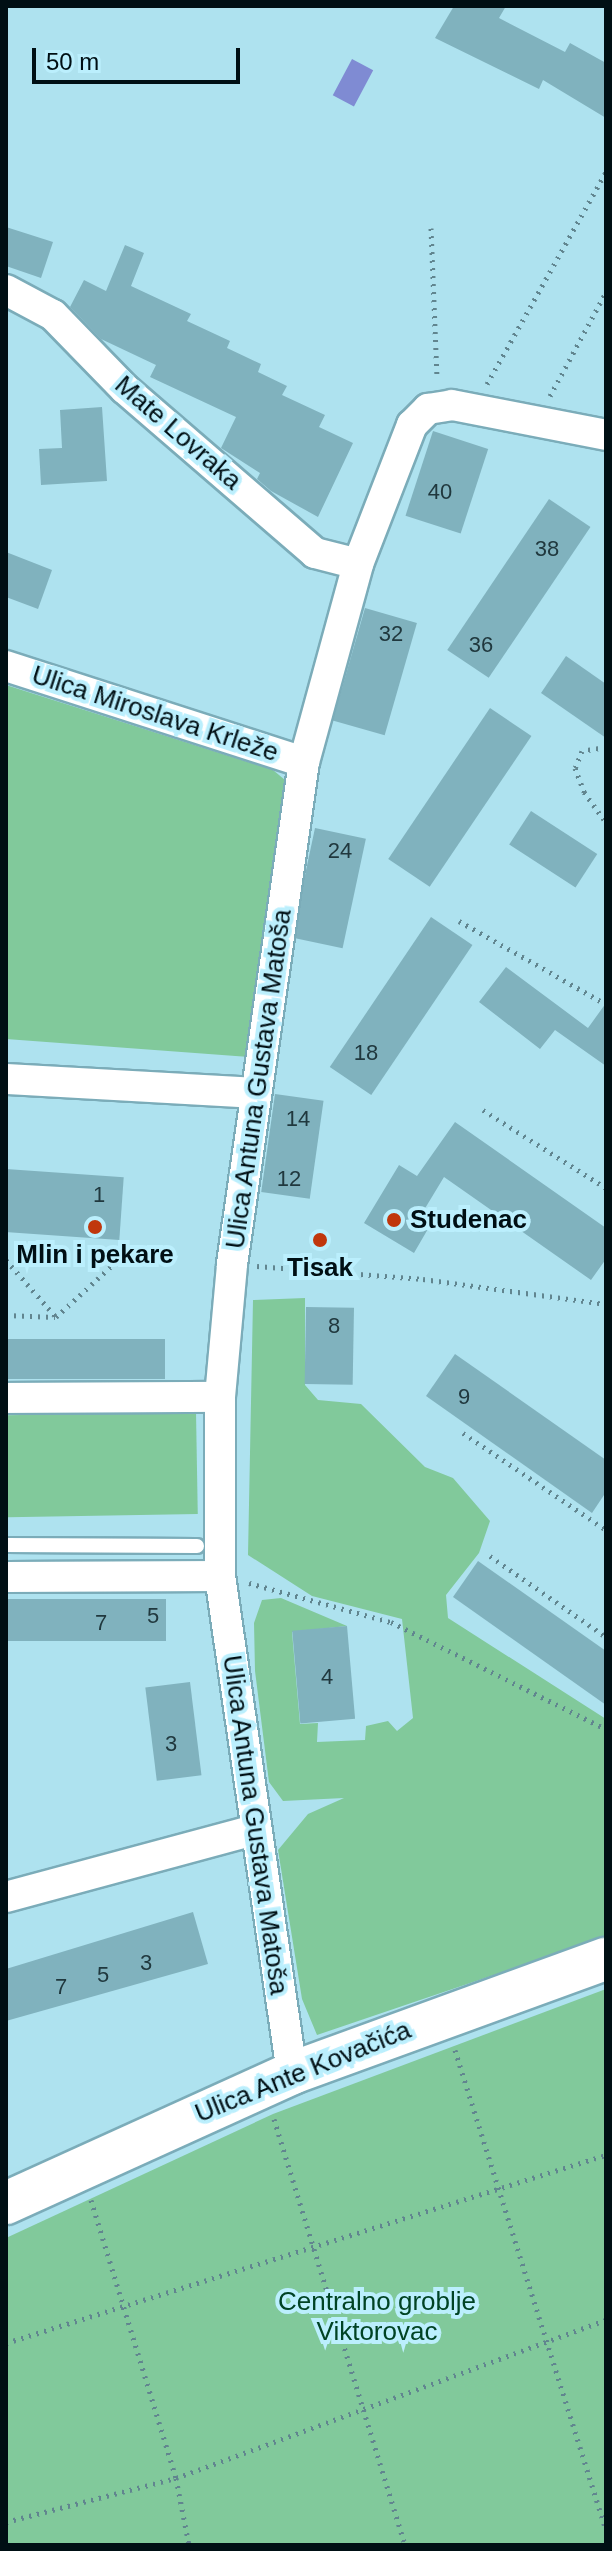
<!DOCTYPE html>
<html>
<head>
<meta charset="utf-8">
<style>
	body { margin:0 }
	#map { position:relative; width:612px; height:2551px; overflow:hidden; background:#aee2ef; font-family:Arial,sans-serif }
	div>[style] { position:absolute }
	.green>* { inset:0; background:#81c99b; transform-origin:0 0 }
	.water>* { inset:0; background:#7f8bd3; transform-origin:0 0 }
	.building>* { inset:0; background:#80b2be; transform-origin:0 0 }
	.path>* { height:5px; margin-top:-2.5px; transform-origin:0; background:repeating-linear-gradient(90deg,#61858f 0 2px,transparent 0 8px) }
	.roads { filter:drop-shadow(2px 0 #7bacb9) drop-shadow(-2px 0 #7bacb9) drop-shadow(0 2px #7bacb9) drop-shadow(0 -2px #7bacb9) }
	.lane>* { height:14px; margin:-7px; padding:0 7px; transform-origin:7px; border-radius:7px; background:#fff }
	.street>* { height:30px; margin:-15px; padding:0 15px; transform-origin:15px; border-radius:15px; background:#fff }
	.secondary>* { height:42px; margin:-21px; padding:0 21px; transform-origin:21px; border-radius:21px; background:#fff }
	.dots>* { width:22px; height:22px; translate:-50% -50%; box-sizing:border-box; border:4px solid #bbeffd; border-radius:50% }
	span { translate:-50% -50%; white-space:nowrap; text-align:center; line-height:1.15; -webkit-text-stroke:8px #bbeffd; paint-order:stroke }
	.number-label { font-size:22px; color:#20383e }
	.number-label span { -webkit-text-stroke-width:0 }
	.street-label { font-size:26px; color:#000f14 }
	.poi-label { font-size:26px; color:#000f14; font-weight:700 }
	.left { translate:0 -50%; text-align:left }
	.park-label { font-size:26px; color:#004324 }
	.frame { position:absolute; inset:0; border:8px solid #000f14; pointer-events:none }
	.scale { position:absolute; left:32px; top:48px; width:208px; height:36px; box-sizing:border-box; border:4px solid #000f14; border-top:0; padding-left:10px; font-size:24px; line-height:28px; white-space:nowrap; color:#000f14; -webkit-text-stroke:6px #bbeffd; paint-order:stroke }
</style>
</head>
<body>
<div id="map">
	<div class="green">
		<div style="clip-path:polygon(6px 685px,273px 770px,291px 785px,249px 1057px,6px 1039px)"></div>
		<div style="clip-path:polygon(305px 1298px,305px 1385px,318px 1400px,361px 1404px,425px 1467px,453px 1478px,490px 1521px,479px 1553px,446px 1595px,448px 1618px,606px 1719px,606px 1937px,317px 2035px,302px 1999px,278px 1850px,308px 1814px,344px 1798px,283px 1801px,269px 1782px,255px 1671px,254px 1623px,262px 1600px,281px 1598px,347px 1626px,292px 1632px,300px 1724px,318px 1723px,317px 1742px,365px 1740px,366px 1726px,388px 1721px,397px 1731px,413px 1718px,402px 1619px,312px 1596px,248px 1555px,253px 1300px)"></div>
		<div style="left:196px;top:1412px;width:102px;height:190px;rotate:89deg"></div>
		<div style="clip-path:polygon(606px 1989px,606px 2545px,6px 2545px,6px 2238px,273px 2114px)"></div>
	</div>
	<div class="water">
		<div style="left:352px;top:59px;width:24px;height:41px;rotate:28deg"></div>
	</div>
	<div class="building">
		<div style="clip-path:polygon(454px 6px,506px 6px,499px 18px,565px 52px,570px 43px,606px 63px,606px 118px,543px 80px,539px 89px,435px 38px)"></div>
		<div style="clip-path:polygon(6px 227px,53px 242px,41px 278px,6px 266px)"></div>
		<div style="clip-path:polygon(125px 245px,144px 253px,131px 286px,191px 314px,187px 321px,230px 341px,227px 348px,261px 364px,258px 372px,287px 386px,282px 395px,325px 415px,319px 427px,353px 443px,318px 517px,271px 491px,257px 479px,260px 473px,221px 448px,236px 417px,150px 377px,156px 365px,101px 339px,70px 307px,84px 280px,106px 291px)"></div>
		<div style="clip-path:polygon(102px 407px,107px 481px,41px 485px,39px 449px,62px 448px,60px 410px)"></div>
		<div style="left:433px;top:431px;width:58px;height:89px;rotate:18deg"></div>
		<div style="left:549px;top:499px;width:50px;height:182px;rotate:34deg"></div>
		<div style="clip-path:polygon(6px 552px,52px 570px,38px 609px,6px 597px)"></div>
		<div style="left:365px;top:608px;width:54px;height:117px;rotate:16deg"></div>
		<div style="clip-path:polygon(566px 656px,606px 684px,606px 738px,541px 693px)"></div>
		<div style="left:490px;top:708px;width:50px;height:182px;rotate:34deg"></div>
		<div style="left:531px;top:811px;width:79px;height:40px;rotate:33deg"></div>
		<div style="left:315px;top:828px;width:52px;height:112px;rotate:12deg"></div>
		<div style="left:431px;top:917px;width:50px;height:181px;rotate:34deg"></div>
		<div style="clip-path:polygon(506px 967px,588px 1028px,606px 1003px,606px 1066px,555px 1030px,540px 1049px,479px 1002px)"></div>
		<div style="left:275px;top:1094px;width:49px;height:99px;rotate:8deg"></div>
		<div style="clip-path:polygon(455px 1122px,606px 1228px,606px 1259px,591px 1280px,444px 1177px,421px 1215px,432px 1222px,414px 1253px,364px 1223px,399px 1165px,417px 1176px)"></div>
		<div style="left:6px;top:1169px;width:118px;height:63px;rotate:4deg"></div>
		<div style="left:306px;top:1307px;width:48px;height:77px;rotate:1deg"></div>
		<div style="left:165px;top:1339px;width:40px;height:159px;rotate:90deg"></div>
		<div style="clip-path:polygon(455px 1354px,606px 1460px,606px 1492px,592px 1513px,426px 1396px)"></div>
		<div style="clip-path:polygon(478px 1561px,606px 1651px,606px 1705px,453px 1597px)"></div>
		<div style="left:166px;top:1599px;width:42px;height:160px;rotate:90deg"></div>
		<div style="left:347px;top:1626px;width:93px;height:55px;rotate:85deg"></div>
		<div style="left:190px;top:1682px;width:94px;height:45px;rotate:83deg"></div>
		<div style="clip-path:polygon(193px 1912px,208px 1964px,6px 2021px,6px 1969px)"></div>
	</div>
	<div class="path">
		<div style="left:431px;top:228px;width:151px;rotate:87.7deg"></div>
		<div style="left:487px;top:384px;width:243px;rotate:-60.7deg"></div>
		<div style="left:550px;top:396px;width:118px;rotate:-61.7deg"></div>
		<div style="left:606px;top:747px;width:24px;rotate:171deg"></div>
		<div style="left:582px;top:751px;width:18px;rotate:112deg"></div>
		<div style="left:575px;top:768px;width:26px;rotate:69deg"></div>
		<div style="left:584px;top:792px;width:37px;rotate:54deg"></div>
		<div style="left:459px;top:921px;width:169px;rotate:29.5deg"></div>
		<div style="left:483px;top:1110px;width:146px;rotate:32.4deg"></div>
		<div style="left:6px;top:1260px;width:76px;rotate:48.7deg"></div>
		<div style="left:56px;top:1317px;width:84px;rotate:-42.6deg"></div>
		<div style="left:257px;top:1266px;width:167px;rotate:4.5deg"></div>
		<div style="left:423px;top:1279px;width:185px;rotate:7.8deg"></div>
		<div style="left:6px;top:1315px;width:49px;rotate:2.3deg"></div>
		<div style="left:463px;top:1433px;width:173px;rotate:34.1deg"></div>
		<div style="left:490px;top:1556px;width:141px;rotate:34.9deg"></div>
		<div style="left:249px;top:1583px;width:147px;rotate:15.4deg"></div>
		<div style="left:391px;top:1622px;width:240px;rotate:26.5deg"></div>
		<div style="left:455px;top:2050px;width:503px;rotate:72.54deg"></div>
		<div style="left:274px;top:2119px;width:446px;rotate:72.9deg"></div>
		<div style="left:91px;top:2200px;width:291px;rotate:73deg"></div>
		<div style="left:176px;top:2478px;width:68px;rotate:79deg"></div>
		<div style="left:6px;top:2343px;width:629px;rotate:-17.4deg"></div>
		<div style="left:6px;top:2522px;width:176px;rotate:-14.5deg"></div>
		<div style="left:176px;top:2478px;width:458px;rotate:-20.2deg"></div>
	</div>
	<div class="roads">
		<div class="lane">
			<div style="left:6px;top:1545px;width:191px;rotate:0.3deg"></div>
		</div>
		<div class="street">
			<div style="left:6px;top:290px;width:53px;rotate:28deg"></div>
			<div style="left:53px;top:315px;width:103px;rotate:45.8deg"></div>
			<div style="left:125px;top:389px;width:251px;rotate:40.8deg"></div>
			<div style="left:315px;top:553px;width:44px;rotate:14.3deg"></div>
			<div style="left:6px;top:666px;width:313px;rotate:17.9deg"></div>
			<div style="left:6px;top:1079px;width:250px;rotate:3.2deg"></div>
			<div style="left:6px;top:1398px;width:214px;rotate:-0.3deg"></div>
			<div style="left:6px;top:1577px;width:214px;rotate:-0.3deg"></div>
			<div style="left:6px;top:1897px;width:257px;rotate:-15.1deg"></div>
			<div style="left:292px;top:2073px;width:502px;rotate:-98.24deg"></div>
			<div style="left:220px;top:1576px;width:179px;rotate:-90deg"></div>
			<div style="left:220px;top:1397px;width:134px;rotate:-84.8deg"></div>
			<div style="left:232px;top:1264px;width:507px;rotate:-81.84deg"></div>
			<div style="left:304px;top:762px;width:205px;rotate:-74.7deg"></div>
			<div style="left:358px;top:564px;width:149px;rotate:-68.8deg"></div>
			<div style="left:412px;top:425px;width:23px;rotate:-45deg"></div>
			<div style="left:428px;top:409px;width:24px;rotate:-9deg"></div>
			<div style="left:452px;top:405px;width:157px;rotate:11deg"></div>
		</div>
		<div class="secondary">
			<div style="left:6px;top:2203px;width:314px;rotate:-24.4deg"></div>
			<div style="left:292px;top:2073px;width:334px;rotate:-20deg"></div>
		</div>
	</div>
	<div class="dots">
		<div style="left:394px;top:1220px;background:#c0370d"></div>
		<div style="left:95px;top:1227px;background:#c0370d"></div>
		<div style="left:320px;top:1240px;background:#c0370d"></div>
	</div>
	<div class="number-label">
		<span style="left:440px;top:492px">40</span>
		<span style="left:547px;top:549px">38</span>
		<span style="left:391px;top:634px">32</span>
		<span style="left:481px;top:645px">36</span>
		<span style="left:340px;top:851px">24</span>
		<span style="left:366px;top:1053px">18</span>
		<span style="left:298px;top:1119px">14</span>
		<span style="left:289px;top:1179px">12</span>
		<span style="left:99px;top:1195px">1</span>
		<span style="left:334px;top:1326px">8</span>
		<span style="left:464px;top:1397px">9</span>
		<span style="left:153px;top:1616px">5</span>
		<span style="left:101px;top:1623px">7</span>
		<span style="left:327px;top:1677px">4</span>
		<span style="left:171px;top:1744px">3</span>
		<span style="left:146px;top:1963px">3</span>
		<span style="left:103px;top:1975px">5</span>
		<span style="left:61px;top:1987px">7</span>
	</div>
	<div class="street-label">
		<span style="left:178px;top:433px;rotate:41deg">Mate Lovraka</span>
		<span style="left:155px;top:714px;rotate:18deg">Ulica Miroslava Krleže</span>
		<span style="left:259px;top:1079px;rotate:-82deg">Ulica Antuna Gustava Matoša</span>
		<span style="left:255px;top:1825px;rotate:82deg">Ulica Antuna Gustava Matoša</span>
		<span style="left:303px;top:2072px;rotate:-22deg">Ulica Ante Kovačića</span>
	</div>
	<div class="poi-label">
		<span class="left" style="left:410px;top:1220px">Studenac</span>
		<span style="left:95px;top:1255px">Mlin i pekare</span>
		<span style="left:320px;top:1268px">Tisak</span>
	</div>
	<div class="park-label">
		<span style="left:377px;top:2317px">Centralno groblje<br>Viktorovac</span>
	</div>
	<div class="frame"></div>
	<div class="scale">50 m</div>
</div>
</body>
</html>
